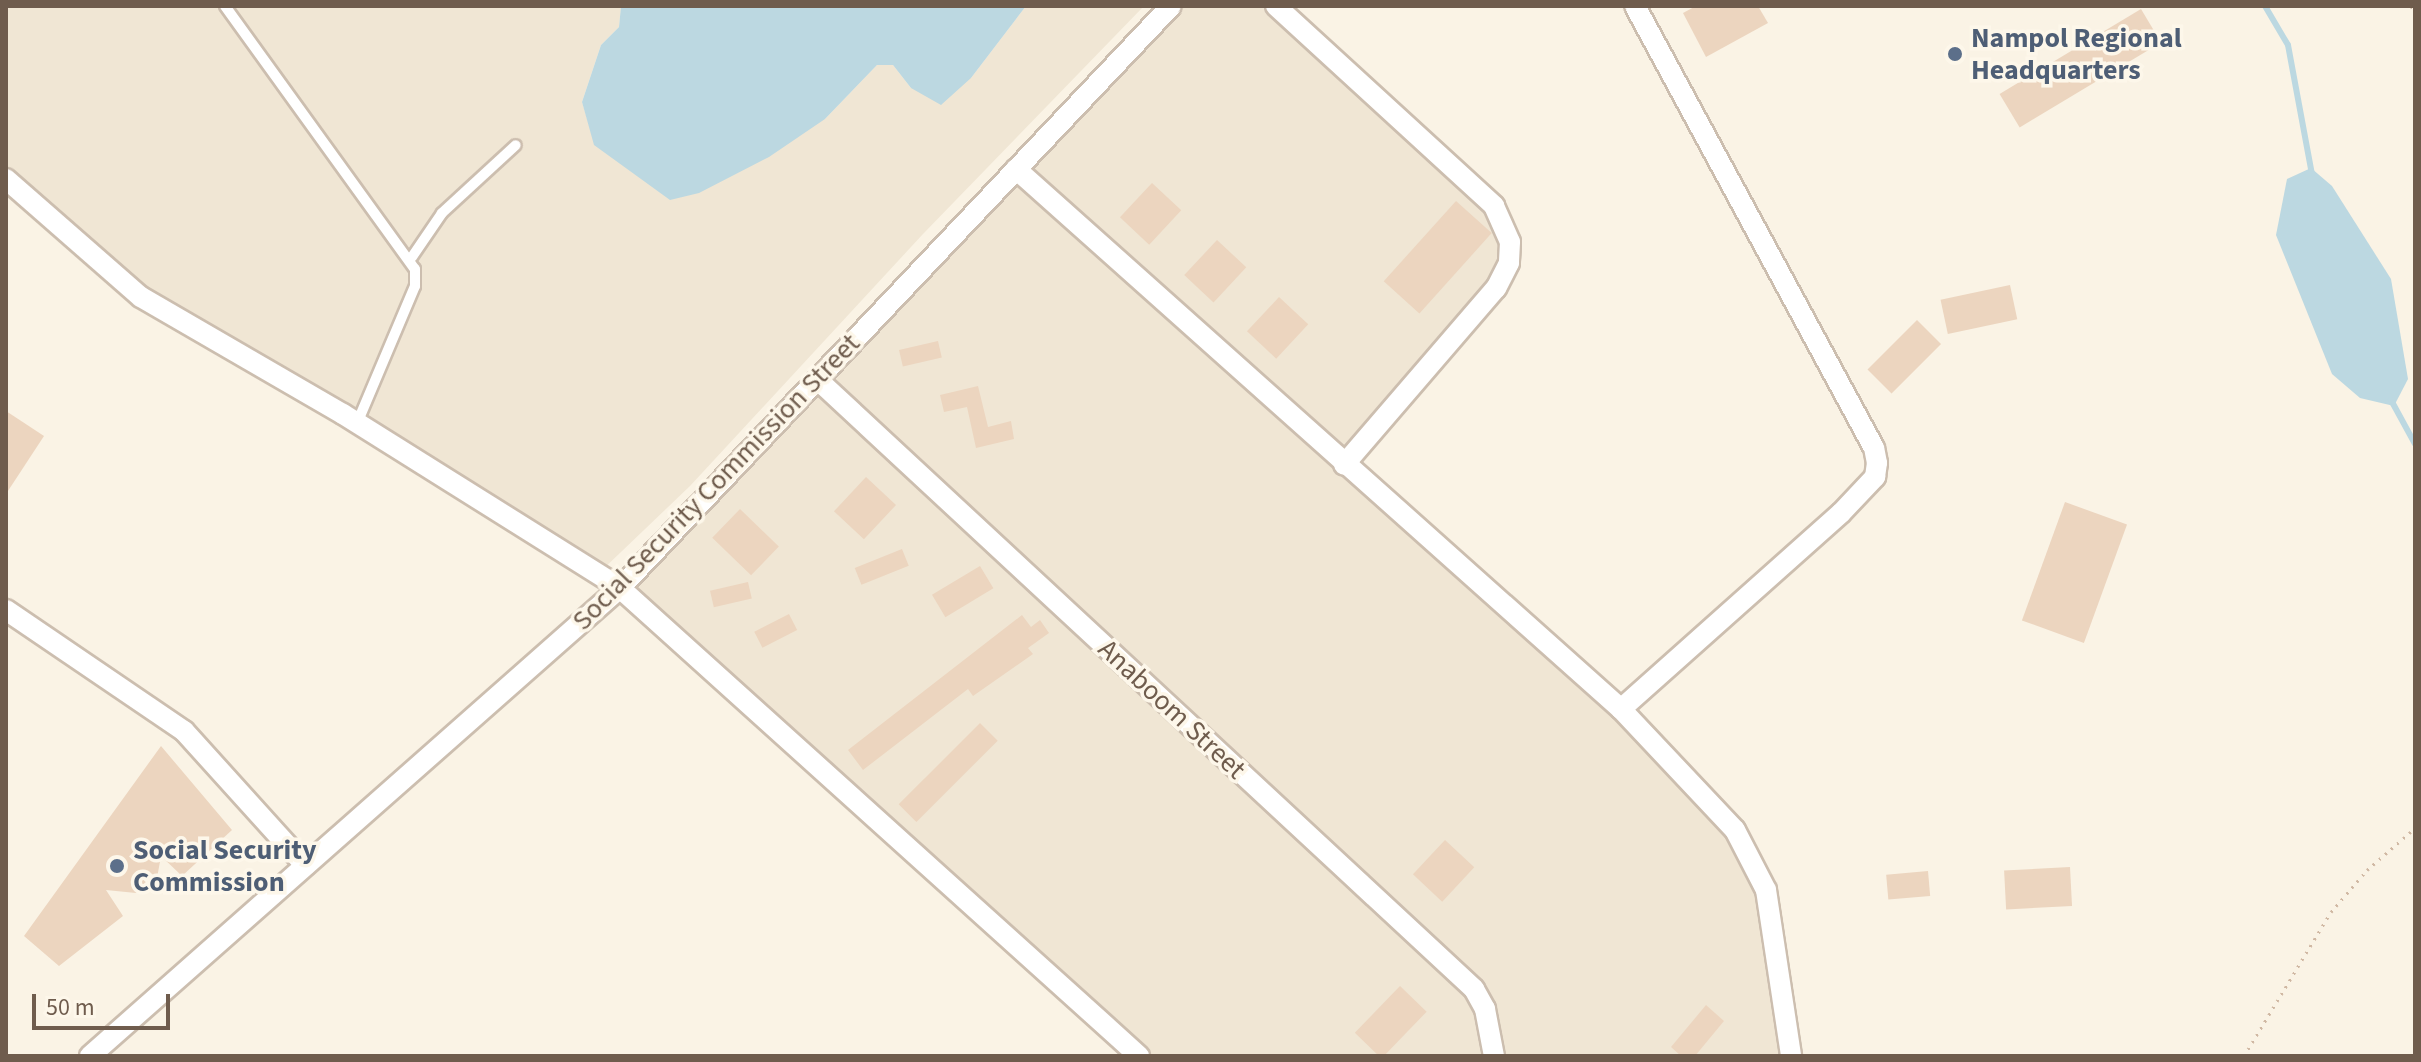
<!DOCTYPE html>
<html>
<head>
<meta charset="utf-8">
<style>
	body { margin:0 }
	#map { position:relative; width:2421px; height:1062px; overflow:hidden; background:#faf3e5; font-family:"Source Sans 3",sans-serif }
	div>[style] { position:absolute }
	.residential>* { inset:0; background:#f0e6d4 }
	.water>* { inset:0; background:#bcd8e1 }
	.stream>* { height:6px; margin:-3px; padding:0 3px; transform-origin:3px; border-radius:3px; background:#bcd8e1 }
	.building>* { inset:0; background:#ecd5bf; transform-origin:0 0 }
	.path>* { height:3px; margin-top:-1.5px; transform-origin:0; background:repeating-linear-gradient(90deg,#d0b8a3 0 2px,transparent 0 8px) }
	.roads { filter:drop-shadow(2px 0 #ccbeaf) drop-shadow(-2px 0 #ccbeaf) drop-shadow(0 2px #ccbeaf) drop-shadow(0 -2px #ccbeaf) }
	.lane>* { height:10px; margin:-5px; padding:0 5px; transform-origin:5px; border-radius:5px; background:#fff }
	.street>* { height:20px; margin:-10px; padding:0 10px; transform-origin:10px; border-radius:10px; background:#fff }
	.dots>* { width:22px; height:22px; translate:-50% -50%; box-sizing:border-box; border:4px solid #fdf7ea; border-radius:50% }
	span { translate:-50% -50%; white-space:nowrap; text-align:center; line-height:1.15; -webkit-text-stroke:7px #fdf7ea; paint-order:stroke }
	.service-label { font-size:28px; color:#4e5e75; font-weight:700 }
	.left { translate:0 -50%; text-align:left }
	.street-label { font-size:28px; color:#6f5c4d }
	.frame { position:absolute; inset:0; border:8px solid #6f5c4d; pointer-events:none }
	.scale { position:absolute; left:32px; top:994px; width:138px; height:36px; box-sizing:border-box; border:4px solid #6f5c4d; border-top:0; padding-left:10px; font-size:24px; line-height:28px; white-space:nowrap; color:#6f5c4d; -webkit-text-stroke:6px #fdf7ea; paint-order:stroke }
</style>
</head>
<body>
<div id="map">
	<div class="residential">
		<div style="clip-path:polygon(6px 6px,621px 6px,619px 27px,601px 45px,582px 102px,595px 145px,825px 119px,877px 65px,893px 65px,911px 88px,971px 78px,1026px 6px,1144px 6px,923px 234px,690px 486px,598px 574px,187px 326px,6px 179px)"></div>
		<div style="clip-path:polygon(1171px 6px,1276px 6px,1494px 206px,1509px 263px,1344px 465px,1621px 709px,1752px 855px,1791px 1056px,1139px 1056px,620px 588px)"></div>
	</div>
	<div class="water">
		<div style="clip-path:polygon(621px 6px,1026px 6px,971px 78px,941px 105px,911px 88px,893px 65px,877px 65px,825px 119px,769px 157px,699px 193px,670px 200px,594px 145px,582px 102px,601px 45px,619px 27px)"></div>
		<div style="clip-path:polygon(2311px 168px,2332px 186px,2391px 279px,2408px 379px,2394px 406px,2360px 398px,2332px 374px,2276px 235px,2287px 179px)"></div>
	</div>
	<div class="stream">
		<div style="left:2265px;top:6px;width:45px;rotate:59.5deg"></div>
		<div style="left:2288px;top:45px;width:131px;rotate:79.5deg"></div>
		<div style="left:2391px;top:400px;width:50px;rotate:61.4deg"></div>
	</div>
	<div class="building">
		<div style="clip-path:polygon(1696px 6px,1758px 6px,1768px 23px,1706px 57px,1683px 13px)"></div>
		<div style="left:2141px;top:9px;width:39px;height:165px;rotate:59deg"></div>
		<div style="left:1152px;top:183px;width:40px;height:47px;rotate:43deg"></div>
		<div style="left:1456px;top:201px;width:48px;height:108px;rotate:42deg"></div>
		<div style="left:1217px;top:240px;width:40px;height:48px;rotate:43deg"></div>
		<div style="left:2010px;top:285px;width:35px;height:71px;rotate:78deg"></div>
		<div style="left:1279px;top:297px;width:40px;height:47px;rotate:43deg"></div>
		<div style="left:1917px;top:320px;width:34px;height:70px;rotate:45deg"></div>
		<div style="left:938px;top:341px;width:17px;height:40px;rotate:77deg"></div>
		<div style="clip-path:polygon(978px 386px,988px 427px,1011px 421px,1014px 439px,976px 448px,967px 407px,944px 412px,940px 395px)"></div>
		<div style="clip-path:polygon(6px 411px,44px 436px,6px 494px)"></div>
		<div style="left:866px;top:477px;width:41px;height:47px;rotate:43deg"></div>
		<div style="left:2065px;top:502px;width:66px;height:126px;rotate:20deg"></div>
		<div style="left:740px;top:509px;width:54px;height:40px;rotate:44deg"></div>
		<div style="left:902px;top:549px;width:18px;height:51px;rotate:68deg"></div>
		<div style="left:980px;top:566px;width:26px;height:56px;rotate:59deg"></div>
		<div style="left:748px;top:582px;width:17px;height:39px;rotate:77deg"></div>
		<div style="left:789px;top:614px;width:18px;height:39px;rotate:63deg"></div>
		<div style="clip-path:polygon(1022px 615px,1031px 627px,1040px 620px,1049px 633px,1028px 648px,1033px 654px,973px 696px,968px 689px,863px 770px,848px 750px)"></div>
		<div style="left:980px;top:723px;width:25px;height:115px;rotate:45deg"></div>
		<div style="clip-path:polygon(161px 746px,232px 830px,182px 876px,161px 856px,157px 878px,136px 893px,106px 890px,123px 916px,59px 966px,24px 936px)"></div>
		<div style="left:1445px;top:840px;width:40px;height:47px;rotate:43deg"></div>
		<div style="left:2070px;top:867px;width:39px;height:66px;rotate:87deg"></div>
		<div style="left:1928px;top:871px;width:25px;height:42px;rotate:85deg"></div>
		<div style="left:1400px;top:986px;width:37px;height:65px;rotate:44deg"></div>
		<div style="clip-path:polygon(1706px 1005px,1724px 1021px,1695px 1056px,1681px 1056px,1671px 1047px)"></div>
	</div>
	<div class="path">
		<div style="left:2411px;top:6px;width:7px;rotate:56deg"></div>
		<div style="left:2244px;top:1056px;width:168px;rotate:-58.9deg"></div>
		<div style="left:2331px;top:912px;width:55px;rotate:-49.4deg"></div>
		<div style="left:2367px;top:870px;width:64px;rotate:-41.2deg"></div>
	</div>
	<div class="roads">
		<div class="lane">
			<div style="left:225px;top:6px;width:324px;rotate:54.2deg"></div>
			<div style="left:415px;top:269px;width:17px;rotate:90deg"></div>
			<div style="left:415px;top:286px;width:149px;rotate:112.9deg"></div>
			<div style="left:412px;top:257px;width:53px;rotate:-55.7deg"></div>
			<div style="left:442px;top:213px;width:100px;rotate:-42.6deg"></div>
		</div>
		<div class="street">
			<div style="left:1276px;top:6px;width:296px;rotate:42.5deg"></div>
			<div style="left:1494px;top:206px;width:39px;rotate:66deg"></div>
			<div style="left:1510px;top:242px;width:21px;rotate:93deg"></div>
			<div style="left:1509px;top:263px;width:28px;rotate:117deg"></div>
			<div style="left:1496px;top:288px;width:233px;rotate:130.7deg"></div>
			<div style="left:1016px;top:169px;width:811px;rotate:41.75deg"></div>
			<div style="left:1621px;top:709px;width:166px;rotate:46.7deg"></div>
			<div style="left:1735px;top:830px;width:68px;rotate:62.7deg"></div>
			<div style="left:1766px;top:890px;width:168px;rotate:81.4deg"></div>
			<div style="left:6px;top:179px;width:179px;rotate:41.2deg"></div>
			<div style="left:141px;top:297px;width:233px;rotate:30.1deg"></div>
			<div style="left:343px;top:414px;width:327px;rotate:32.1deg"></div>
			<div style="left:620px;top:588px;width:699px;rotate:42.04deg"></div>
			<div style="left:818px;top:380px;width:895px;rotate:42.87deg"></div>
			<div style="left:1474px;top:989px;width:23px;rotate:61deg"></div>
			<div style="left:1485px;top:1009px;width:48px;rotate:79.2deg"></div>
			<div style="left:6px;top:610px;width:215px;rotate:34.2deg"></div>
			<div style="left:184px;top:731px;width:181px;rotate:47.9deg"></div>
			<div style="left:1621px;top:709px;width:295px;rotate:-41.7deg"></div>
			<div style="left:1841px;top:513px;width:50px;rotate:-46.6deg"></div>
			<div style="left:1875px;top:477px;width:14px;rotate:-82deg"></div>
			<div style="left:1877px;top:463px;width:15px;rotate:-101deg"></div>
			<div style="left:1874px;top:448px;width:502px;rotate:-118.4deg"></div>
			<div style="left:90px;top:1056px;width:707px;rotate:-41.45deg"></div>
			<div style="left:620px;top:588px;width:801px;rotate:-46.57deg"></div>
		</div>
	</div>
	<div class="dots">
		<div style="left:1955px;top:54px;background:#5c6f8a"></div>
		<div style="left:117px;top:866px;background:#5c6f8a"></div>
	</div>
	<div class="service-label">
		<span class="left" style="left:1971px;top:54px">Nampol Regional<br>Headquarters</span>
		<span class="left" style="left:133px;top:866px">Social Security<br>Commission</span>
	</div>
	<div class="street-label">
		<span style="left:716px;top:482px;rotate:-46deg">Social Security Commission Street</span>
		<span style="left:1172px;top:709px;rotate:43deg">Anaboom Street</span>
	</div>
	<div class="frame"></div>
	<div class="scale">50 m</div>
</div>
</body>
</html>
